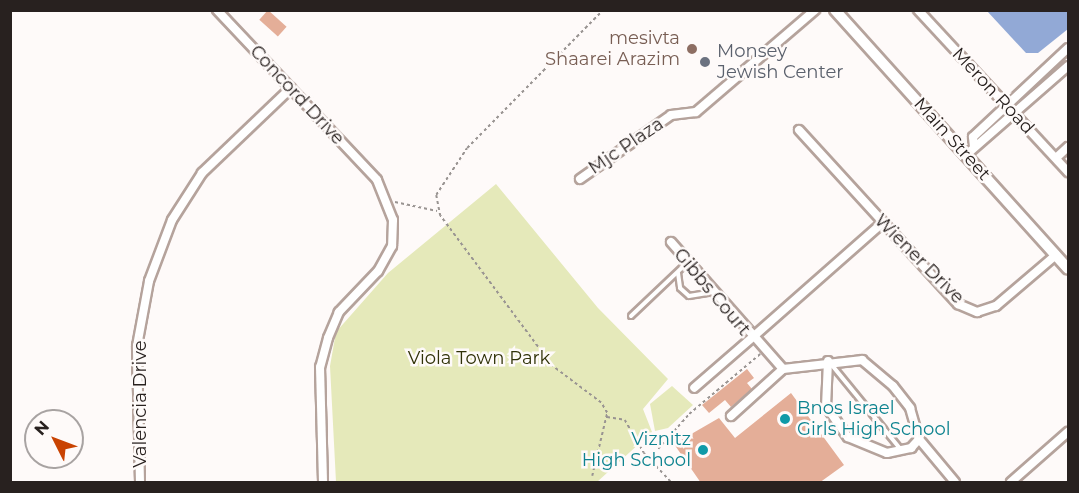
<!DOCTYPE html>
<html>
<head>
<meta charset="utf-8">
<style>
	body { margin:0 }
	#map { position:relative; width:1079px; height:493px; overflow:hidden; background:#fefaf9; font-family:Montserrat,sans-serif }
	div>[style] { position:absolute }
	.green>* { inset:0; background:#e5e9ba }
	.water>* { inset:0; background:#92a9d6 }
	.building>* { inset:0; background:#e4ae98; transform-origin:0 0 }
	.path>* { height:1.5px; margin-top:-0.75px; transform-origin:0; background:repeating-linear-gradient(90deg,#999492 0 3px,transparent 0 6px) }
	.roads { filter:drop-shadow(2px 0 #b5a39c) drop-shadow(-2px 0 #b5a39c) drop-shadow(0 2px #b5a39c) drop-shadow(0 -2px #b5a39c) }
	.service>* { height:4px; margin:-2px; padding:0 2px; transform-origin:2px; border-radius:2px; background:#fff }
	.minor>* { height:8px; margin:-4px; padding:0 4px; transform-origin:4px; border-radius:4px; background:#fff }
	.secondary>* { height:10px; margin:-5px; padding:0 5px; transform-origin:5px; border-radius:5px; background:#fff }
	.dots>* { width:16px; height:16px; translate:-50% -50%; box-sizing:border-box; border:3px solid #fefaf9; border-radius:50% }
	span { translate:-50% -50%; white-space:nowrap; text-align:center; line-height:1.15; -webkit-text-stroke:5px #fefaf9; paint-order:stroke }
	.education-label { font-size:18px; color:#785e54 }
	.right { translate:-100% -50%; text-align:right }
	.worship-label { font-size:18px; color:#5b616d }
	.left { translate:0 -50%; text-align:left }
	.street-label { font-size:18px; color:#28211f }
	.park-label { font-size:18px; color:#303208 }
	.culture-label { font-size:18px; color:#0d838f }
	.frame { position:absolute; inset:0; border:12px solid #28211f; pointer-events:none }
	.north { position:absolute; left:24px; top:409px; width:60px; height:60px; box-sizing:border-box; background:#fefaf9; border:2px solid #a8a3a2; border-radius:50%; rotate:312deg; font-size:16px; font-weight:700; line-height:24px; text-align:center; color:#28211f }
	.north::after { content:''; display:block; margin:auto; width:21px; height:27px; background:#c94302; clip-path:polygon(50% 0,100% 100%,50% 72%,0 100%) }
</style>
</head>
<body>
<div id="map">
	<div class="green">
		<div style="clip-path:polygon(496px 184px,598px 308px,668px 379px,643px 409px,652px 432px,597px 482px,336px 482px,330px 366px,336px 332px,388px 273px)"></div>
		<div style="clip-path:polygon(672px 386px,693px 405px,668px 428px,655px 431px,650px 404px)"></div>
	</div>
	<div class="water">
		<div style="clip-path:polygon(987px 11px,1068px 11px,1068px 29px,1038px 53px,1026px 53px)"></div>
	</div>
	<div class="building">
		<div style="left:268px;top:10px;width:25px;height:13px;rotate:42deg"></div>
		<div style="clip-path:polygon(747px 369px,754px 378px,747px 383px,752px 389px,731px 407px,725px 400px,709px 413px,702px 405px)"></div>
		<div style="clip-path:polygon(791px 393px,844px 465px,819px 483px,701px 483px,674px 444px,719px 418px,735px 438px)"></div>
	</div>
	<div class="path">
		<div style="left:395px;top:202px;width:43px;rotate:12.1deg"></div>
		<div style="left:607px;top:417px;width:18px;rotate:9deg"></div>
		<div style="left:625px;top:420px;width:38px;rotate:60deg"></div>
		<div style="left:644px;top:453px;width:40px;rotate:47deg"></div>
		<div style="left:650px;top:458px;width:59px;rotate:-48.4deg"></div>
		<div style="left:689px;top:414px;width:93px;rotate:-40.2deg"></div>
		<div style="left:592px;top:476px;width:65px;rotate:-76.6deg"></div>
		<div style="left:607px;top:413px;width:12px;rotate:-121deg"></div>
		<div style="left:601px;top:403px;width:61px;rotate:-142.9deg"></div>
		<div style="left:552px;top:366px;width:187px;rotate:-126.7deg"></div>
		<div style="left:440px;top:216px;width:21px;rotate:-101deg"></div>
		<div style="left:436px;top:195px;width:56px;rotate:-56.6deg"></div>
		<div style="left:467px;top:148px;width:194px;rotate:-45.4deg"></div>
	</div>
	<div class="roads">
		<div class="service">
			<div style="left:678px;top:273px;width:15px;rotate:82deg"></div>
			<div style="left:680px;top:288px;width:12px;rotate:42deg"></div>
			<div style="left:689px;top:296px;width:25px;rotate:-9deg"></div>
			<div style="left:631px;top:316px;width:79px;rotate:-43.5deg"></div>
			<div style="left:831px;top:364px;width:112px;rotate:50.8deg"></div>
		</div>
		<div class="minor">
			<div style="left:217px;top:10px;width:233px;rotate:46.7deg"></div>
			<div style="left:377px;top:180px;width:43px;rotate:68.2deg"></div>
			<div style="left:393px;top:220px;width:26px;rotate:92deg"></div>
			<div style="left:392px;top:246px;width:29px;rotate:119deg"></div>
			<div style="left:378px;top:271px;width:57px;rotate:133.6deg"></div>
			<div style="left:339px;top:312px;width:28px;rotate:113deg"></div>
			<div style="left:328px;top:338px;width:30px;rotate:105deg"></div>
			<div style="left:320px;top:367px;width:115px;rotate:88.5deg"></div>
			<div style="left:918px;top:10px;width:221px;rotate:47.2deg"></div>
			<div style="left:799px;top:130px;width:236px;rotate:47.6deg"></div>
			<div style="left:958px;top:304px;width:21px;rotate:23deg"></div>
			<div style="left:977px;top:312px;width:20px;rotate:-18deg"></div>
			<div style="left:996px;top:306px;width:79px;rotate:-40.4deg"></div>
			<div style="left:974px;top:147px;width:10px;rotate:-96deg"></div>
			<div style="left:973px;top:137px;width:130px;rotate:-43.1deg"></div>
			<div style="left:966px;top:155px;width:135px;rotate:-41.1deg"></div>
			<div style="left:1056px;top:158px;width:16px;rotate:-43deg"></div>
			<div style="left:580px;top:179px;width:111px;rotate:-35.1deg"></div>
			<div style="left:671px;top:115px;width:25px;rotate:-7deg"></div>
			<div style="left:696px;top:112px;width:157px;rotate:-40.6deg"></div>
			<div style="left:671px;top:242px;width:125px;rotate:48.6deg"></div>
			<div style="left:754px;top:336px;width:79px;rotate:139.1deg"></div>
			<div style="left:828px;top:361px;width:45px;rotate:92.5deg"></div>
			<div style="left:826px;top:406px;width:38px;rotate:55deg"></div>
			<div style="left:848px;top:437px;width:42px;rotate:22.3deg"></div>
			<div style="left:887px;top:453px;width:25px;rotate:-12deg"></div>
			<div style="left:911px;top:448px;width:12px;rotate:-48deg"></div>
			<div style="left:783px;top:369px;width:44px;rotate:-131.3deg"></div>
			<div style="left:754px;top:336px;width:171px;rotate:-41.4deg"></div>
			<div style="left:731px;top:416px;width:70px;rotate:-42.1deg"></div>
			<div style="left:783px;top:369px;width:80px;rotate:-6.5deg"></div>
			<div style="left:862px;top:360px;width:40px;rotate:40deg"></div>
			<div style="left:893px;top:386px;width:28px;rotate:52deg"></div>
			<div style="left:910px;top:408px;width:32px;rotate:74deg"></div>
			<div style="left:919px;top:439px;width:56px;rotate:50.1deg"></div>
			<div style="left:140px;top:482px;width:136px;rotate:-91.3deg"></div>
			<div style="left:137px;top:346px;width:66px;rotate:-79.5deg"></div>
			<div style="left:149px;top:281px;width:65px;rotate:-69.3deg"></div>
			<div style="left:172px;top:220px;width:56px;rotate:-57.4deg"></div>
			<div style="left:202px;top:173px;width:123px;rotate:-43.7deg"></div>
			<div style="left:1011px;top:482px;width:76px;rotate:-41.3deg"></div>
		</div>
		<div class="secondary">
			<div style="left:835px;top:10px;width:348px;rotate:48deg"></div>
		</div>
	</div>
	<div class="dots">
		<div style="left:692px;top:49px;background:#8d6e63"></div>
		<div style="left:705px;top:62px;background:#6b7280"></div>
		<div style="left:785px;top:419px;background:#0f9aa8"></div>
		<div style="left:703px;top:450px;background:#0f9aa8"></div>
	</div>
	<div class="education-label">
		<span class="right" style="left:680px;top:49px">mesivta<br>Shaarei Arazim</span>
	</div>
	<div class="worship-label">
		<span class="left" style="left:717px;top:62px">Monsey<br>Jewish Center</span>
	</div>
	<div class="street-label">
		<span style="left:993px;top:91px;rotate:47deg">Meron Road</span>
		<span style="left:297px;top:95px;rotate:47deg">Concord Drive</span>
		<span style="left:952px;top:139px;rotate:48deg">Main Street</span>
		<span style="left:626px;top:146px;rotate:-34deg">Mjc Plaza</span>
		<span style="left:919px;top:259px;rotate:45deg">Wiener Drive</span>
		<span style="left:712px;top:292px;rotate:50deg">Gibbs Court</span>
		<span style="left:140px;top:404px;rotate:-90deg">Valencia Drive</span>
	</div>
	<div class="park-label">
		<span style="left:479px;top:358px">Viola Town Park</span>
	</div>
	<div class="culture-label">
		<span class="left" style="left:797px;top:419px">Bnos Israel<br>Girls High School</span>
		<span class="right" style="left:691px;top:450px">Viznitz<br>High School</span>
	</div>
	<div class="frame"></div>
	<div class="north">N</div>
</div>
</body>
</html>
